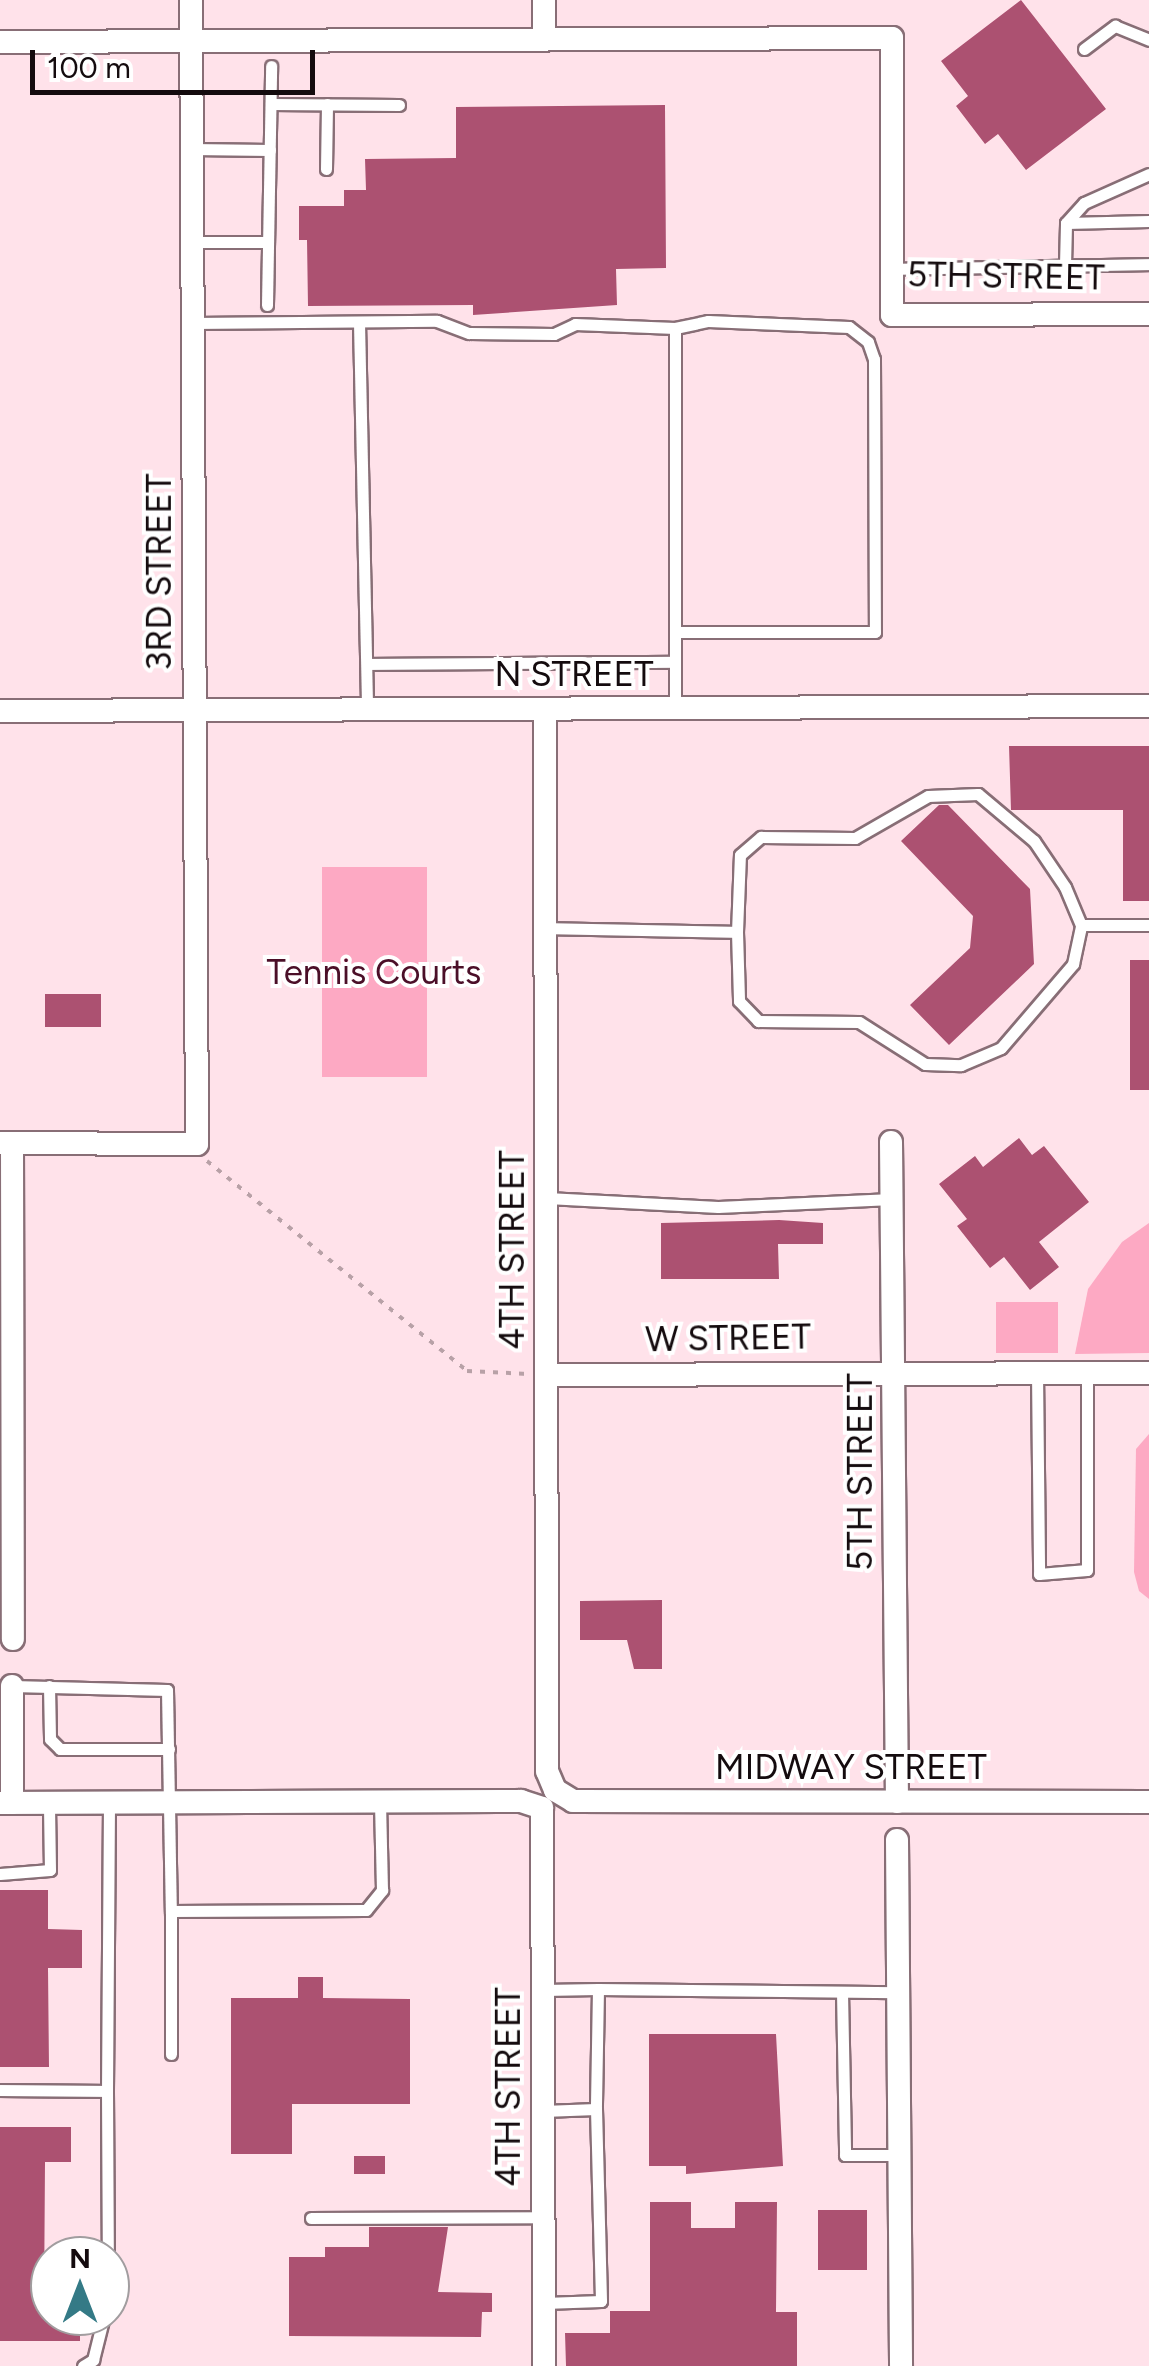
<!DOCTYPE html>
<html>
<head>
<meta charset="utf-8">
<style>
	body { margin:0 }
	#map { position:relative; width:1149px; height:2366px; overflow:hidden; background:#ffe2ea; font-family:Figtree,sans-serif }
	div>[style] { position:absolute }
	.green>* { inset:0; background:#fda9c3; transform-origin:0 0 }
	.building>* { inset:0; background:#ac5171; transform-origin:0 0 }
	.path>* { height:4px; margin-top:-2px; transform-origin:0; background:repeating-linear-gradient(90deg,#b8a1a7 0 5px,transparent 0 13px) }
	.roads { filter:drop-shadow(2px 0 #886e76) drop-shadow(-2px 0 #886e76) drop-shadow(0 2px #886e76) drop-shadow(0 -2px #886e76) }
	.lane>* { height:11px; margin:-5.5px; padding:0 5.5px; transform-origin:5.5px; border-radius:5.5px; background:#fff }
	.street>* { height:22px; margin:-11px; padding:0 11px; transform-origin:11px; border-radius:11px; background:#fff }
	span { translate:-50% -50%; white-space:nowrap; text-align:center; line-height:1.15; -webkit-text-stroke:8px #fff; paint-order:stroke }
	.street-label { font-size:35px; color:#140b0e }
	.park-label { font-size:35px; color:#4b0f28 }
	.north { position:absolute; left:30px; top:2236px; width:100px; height:100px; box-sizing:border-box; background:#fff; border:2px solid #a19d9f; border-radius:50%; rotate:0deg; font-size:28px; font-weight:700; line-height:40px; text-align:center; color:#140b0e }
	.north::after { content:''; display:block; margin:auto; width:35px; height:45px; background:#347a86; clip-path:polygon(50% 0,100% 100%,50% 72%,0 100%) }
	.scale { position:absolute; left:30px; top:50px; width:285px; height:45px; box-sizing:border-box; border:5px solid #140b0e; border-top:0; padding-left:12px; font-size:30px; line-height:35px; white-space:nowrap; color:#140b0e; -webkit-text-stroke:8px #fff; paint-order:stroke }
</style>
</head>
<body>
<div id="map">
	<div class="green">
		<div style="left:322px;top:867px;width:105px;height:210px"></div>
		<div style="clip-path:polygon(1149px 1223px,1149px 1353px,1075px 1354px,1088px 1289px,1122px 1242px)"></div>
		<div style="left:996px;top:1302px;width:62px;height:51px"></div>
		<div style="clip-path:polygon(1149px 1434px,1149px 1599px,1139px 1591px,1134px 1572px,1136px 1449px)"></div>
	</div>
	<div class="building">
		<div style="clip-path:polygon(1021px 0,1106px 109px,1026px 170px,998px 134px,985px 144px,956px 106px,968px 96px,941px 61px)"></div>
		<div style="clip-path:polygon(665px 105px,666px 268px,616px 269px,617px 305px,473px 315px,473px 305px,308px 306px,307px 240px,299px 240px,299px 206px,344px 206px,344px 190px,366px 190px,365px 159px,456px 158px,456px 107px)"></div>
		<div style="clip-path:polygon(1009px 746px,1149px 746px,1149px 901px,1123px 901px,1123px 810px,1011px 810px)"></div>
		<div style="clip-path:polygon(939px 805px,948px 805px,1030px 889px,1034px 964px,949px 1045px,910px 1005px,970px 948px,973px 916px,901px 841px)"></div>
		<div style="left:1130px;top:960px;width:19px;height:130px"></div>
		<div style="left:101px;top:994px;width:33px;height:56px;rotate:90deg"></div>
		<div style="clip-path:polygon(1019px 1138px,1032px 1155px,1044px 1146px,1089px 1202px,1039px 1242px,1059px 1267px,1030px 1290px,1004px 1257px,990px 1268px,957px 1226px,967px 1219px,939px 1184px,975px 1156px,983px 1167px)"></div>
		<div style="clip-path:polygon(779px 1220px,823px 1223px,823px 1244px,778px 1244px,779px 1279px,661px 1279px,661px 1223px)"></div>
		<div style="clip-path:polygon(662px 1600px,662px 1669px,634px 1669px,627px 1640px,580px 1640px,580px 1601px)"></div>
		<div style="clip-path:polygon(0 1890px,48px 1890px,48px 1929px,82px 1930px,82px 1968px,48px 1968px,49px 2067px,0 2067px)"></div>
		<div style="clip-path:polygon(298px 1977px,323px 1977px,323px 1998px,410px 1999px,410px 2104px,292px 2104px,292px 2154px,231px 2154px,231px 1998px,298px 1998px)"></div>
		<div style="clip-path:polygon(649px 2034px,776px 2034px,783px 2166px,686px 2174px,686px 2166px,649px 2166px)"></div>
		<div style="clip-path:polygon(0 2127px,71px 2127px,71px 2162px,45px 2162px,44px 2306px,50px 2306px,50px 2316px,80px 2316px,80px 2341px,0 2341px)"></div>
		<div style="left:354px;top:2156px;width:31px;height:18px"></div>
		<div style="clip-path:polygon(650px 2202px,691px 2202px,691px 2228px,735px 2228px,735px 2202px,777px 2202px,776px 2312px,797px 2312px,797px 2366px,566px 2366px,565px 2333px,610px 2333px,610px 2311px,650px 2311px)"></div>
		<div style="left:818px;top:2210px;width:49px;height:60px"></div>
		<div style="clip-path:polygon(369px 2227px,448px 2227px,438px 2292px,492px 2293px,492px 2312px,482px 2312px,481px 2337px,289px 2336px,289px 2257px,325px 2257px,325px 2247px,369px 2247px)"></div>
	</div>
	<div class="path">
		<div style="left:207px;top:1161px;width:334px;rotate:38.9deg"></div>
		<div style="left:467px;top:1371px;width:61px;rotate:2.8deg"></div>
	</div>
	<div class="roads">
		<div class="lane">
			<div style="left:1084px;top:49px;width:39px;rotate:-37deg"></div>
			<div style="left:1115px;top:26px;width:37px;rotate:22deg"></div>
			<div style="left:271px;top:104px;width:128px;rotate:0.4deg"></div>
			<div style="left:191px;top:149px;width:79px;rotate:0.7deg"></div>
			<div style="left:326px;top:169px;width:65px;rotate:-89.1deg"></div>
			<div style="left:1066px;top:223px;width:83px;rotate:-1.4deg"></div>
			<div style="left:192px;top:242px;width:76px"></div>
			<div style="left:1065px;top:265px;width:42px;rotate:-88.6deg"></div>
			<div style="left:1066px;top:223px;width:27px;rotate:-48deg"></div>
			<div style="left:1084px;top:203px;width:71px;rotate:-24deg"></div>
			<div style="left:892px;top:269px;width:257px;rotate:-1.1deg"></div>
			<div style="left:267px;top:305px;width:239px;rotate:-89deg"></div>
			<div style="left:359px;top:322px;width:388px;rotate:88.8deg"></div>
			<div style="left:193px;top:323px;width:244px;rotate:-0.5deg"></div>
			<div style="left:437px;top:321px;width:34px;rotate:21deg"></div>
			<div style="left:469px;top:333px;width:85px;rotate:0.7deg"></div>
			<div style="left:554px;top:334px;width:23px;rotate:-25deg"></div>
			<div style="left:575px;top:324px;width:100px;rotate:2.3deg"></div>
			<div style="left:675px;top:328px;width:34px;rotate:-12deg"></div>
			<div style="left:708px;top:321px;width:141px;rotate:2.4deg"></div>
			<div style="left:849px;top:327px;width:24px;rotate:38deg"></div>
			<div style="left:868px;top:342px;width:18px;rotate:71deg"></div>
			<div style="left:874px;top:359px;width:273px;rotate:89.8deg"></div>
			<div style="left:875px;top:632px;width:200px;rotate:180deg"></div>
			<div style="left:675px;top:632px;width:76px;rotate:90deg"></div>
			<div style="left:675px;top:328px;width:304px;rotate:90deg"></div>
			<div style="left:367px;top:664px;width:308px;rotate:-0.4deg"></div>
			<div style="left:546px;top:928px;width:191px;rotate:1.2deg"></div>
			<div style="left:737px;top:932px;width:77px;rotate:-87.8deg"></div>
			<div style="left:740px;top:855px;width:28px;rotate:-41deg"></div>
			<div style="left:761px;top:837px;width:94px;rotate:0.6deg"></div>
			<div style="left:855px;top:838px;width:84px;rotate:-29.9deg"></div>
			<div style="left:928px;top:796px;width:50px;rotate:-2.3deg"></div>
			<div style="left:978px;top:794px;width:73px;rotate:40deg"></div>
			<div style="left:1034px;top:841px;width:55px;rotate:56deg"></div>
			<div style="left:1065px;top:887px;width:41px;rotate:67.2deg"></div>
			<div style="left:1081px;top:925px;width:68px"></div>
			<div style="left:737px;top:932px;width:69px;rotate:88.3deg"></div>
			<div style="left:739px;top:1001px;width:28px;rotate:46deg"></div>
			<div style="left:758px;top:1021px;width:101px;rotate:0.6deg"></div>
			<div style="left:859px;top:1022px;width:78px;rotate:32.5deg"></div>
			<div style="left:925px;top:1064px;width:36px;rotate:2deg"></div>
			<div style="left:961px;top:1065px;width:43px;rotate:-23deg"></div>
			<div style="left:1001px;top:1048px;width:111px;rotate:-49.4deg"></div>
			<div style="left:1073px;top:964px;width:40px;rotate:-78deg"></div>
			<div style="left:547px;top:1198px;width:171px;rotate:3deg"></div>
			<div style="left:718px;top:1207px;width:174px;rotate:-2.6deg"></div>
			<div style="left:1037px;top:1372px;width:202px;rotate:89.4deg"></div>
			<div style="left:1039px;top:1574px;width:48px;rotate:-4.8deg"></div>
			<div style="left:1087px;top:1570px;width:197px;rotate:-90deg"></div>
			<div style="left:12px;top:1686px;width:155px;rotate:1.5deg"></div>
			<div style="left:167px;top:1690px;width:221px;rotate:89deg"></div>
			<div style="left:171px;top:1911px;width:195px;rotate:-0.3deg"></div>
			<div style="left:366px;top:1910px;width:26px;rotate:-51deg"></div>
			<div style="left:382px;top:1890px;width:88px;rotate:-91.3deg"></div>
			<div style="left:49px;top:1686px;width:53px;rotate:88.9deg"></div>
			<div style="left:50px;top:1739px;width:14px;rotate:45deg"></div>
			<div style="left:60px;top:1749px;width:109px"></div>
			<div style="left:0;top:1874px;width:50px;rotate:-4.6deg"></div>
			<div style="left:50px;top:1870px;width:67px;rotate:-90.9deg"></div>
			<div style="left:171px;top:1911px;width:143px;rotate:90deg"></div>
			<div style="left:598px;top:1989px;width:300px;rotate:0.6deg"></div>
			<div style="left:543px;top:1990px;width:55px;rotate:-1deg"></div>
			<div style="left:598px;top:1989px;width:120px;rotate:91deg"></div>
			<div style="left:842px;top:1992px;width:163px;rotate:88.9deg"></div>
			<div style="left:845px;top:2155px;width:55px"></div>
			<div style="left:0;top:2090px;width:107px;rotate:0.5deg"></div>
			<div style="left:107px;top:2091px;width:165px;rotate:89.7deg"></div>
			<div style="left:107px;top:2091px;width:289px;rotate:-89.6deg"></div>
			<div style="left:543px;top:2111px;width:53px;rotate:-2.2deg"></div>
			<div style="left:596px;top:2109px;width:192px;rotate:88.5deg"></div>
			<div style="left:601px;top:2301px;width:57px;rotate:178deg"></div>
			<div style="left:311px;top:2218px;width:232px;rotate:-0.2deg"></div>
			<div style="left:83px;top:2366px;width:12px;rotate:-31deg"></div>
			<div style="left:93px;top:2360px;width:45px;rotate:-76deg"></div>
		</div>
		<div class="street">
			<div style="left:544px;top:0;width:40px;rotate:90deg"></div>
			<div style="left:0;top:42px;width:892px;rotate:-0.26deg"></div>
			<div style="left:892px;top:38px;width:277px;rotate:90deg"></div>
			<div style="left:892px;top:315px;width:257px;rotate:-0.2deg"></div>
			<div style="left:545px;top:709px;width:1062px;rotate:89.89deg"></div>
			<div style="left:547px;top:1771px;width:21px;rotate:67deg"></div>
			<div style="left:555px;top:1790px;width:21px;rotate:31deg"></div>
			<div style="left:573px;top:1801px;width:576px;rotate:0.1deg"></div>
			<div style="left:0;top:711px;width:1149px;rotate:-0.25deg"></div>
			<div style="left:891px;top:1142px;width:660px;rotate:89.48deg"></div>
			<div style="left:0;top:1143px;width:197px;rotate:0.3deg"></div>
			<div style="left:197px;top:1144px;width:1144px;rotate:-90.3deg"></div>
			<div style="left:12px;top:1143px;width:496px;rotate:89.9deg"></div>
			<div style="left:548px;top:1375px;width:601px;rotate:-0.19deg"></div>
			<div style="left:0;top:1803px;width:521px;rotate:-0.22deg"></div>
			<div style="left:521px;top:1801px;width:22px;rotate:18deg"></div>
			<div style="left:542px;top:1808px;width:558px;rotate:89.79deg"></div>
			<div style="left:12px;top:1803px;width:117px;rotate:-90deg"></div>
			<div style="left:897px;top:1840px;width:526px;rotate:89.56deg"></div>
		</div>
	</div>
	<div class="street-label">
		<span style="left:1006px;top:276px;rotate:1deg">5TH STREET</span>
		<span style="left:159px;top:572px;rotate:-90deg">3RD STREET</span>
		<span style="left:574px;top:674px">N STREET</span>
		<span style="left:512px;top:1250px;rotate:-90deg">4TH STREET</span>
		<span style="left:728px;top:1338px;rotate:-1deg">W STREET</span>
		<span style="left:860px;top:1472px;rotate:-90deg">5TH STREET</span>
		<span style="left:851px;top:1767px">MIDWAY STREET</span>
		<span style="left:508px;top:2087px;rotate:-90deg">4TH STREET</span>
	</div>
	<div class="park-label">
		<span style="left:374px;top:972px">Tennis Courts</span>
	</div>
	<div class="north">N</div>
	<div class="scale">100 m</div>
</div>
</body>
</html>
